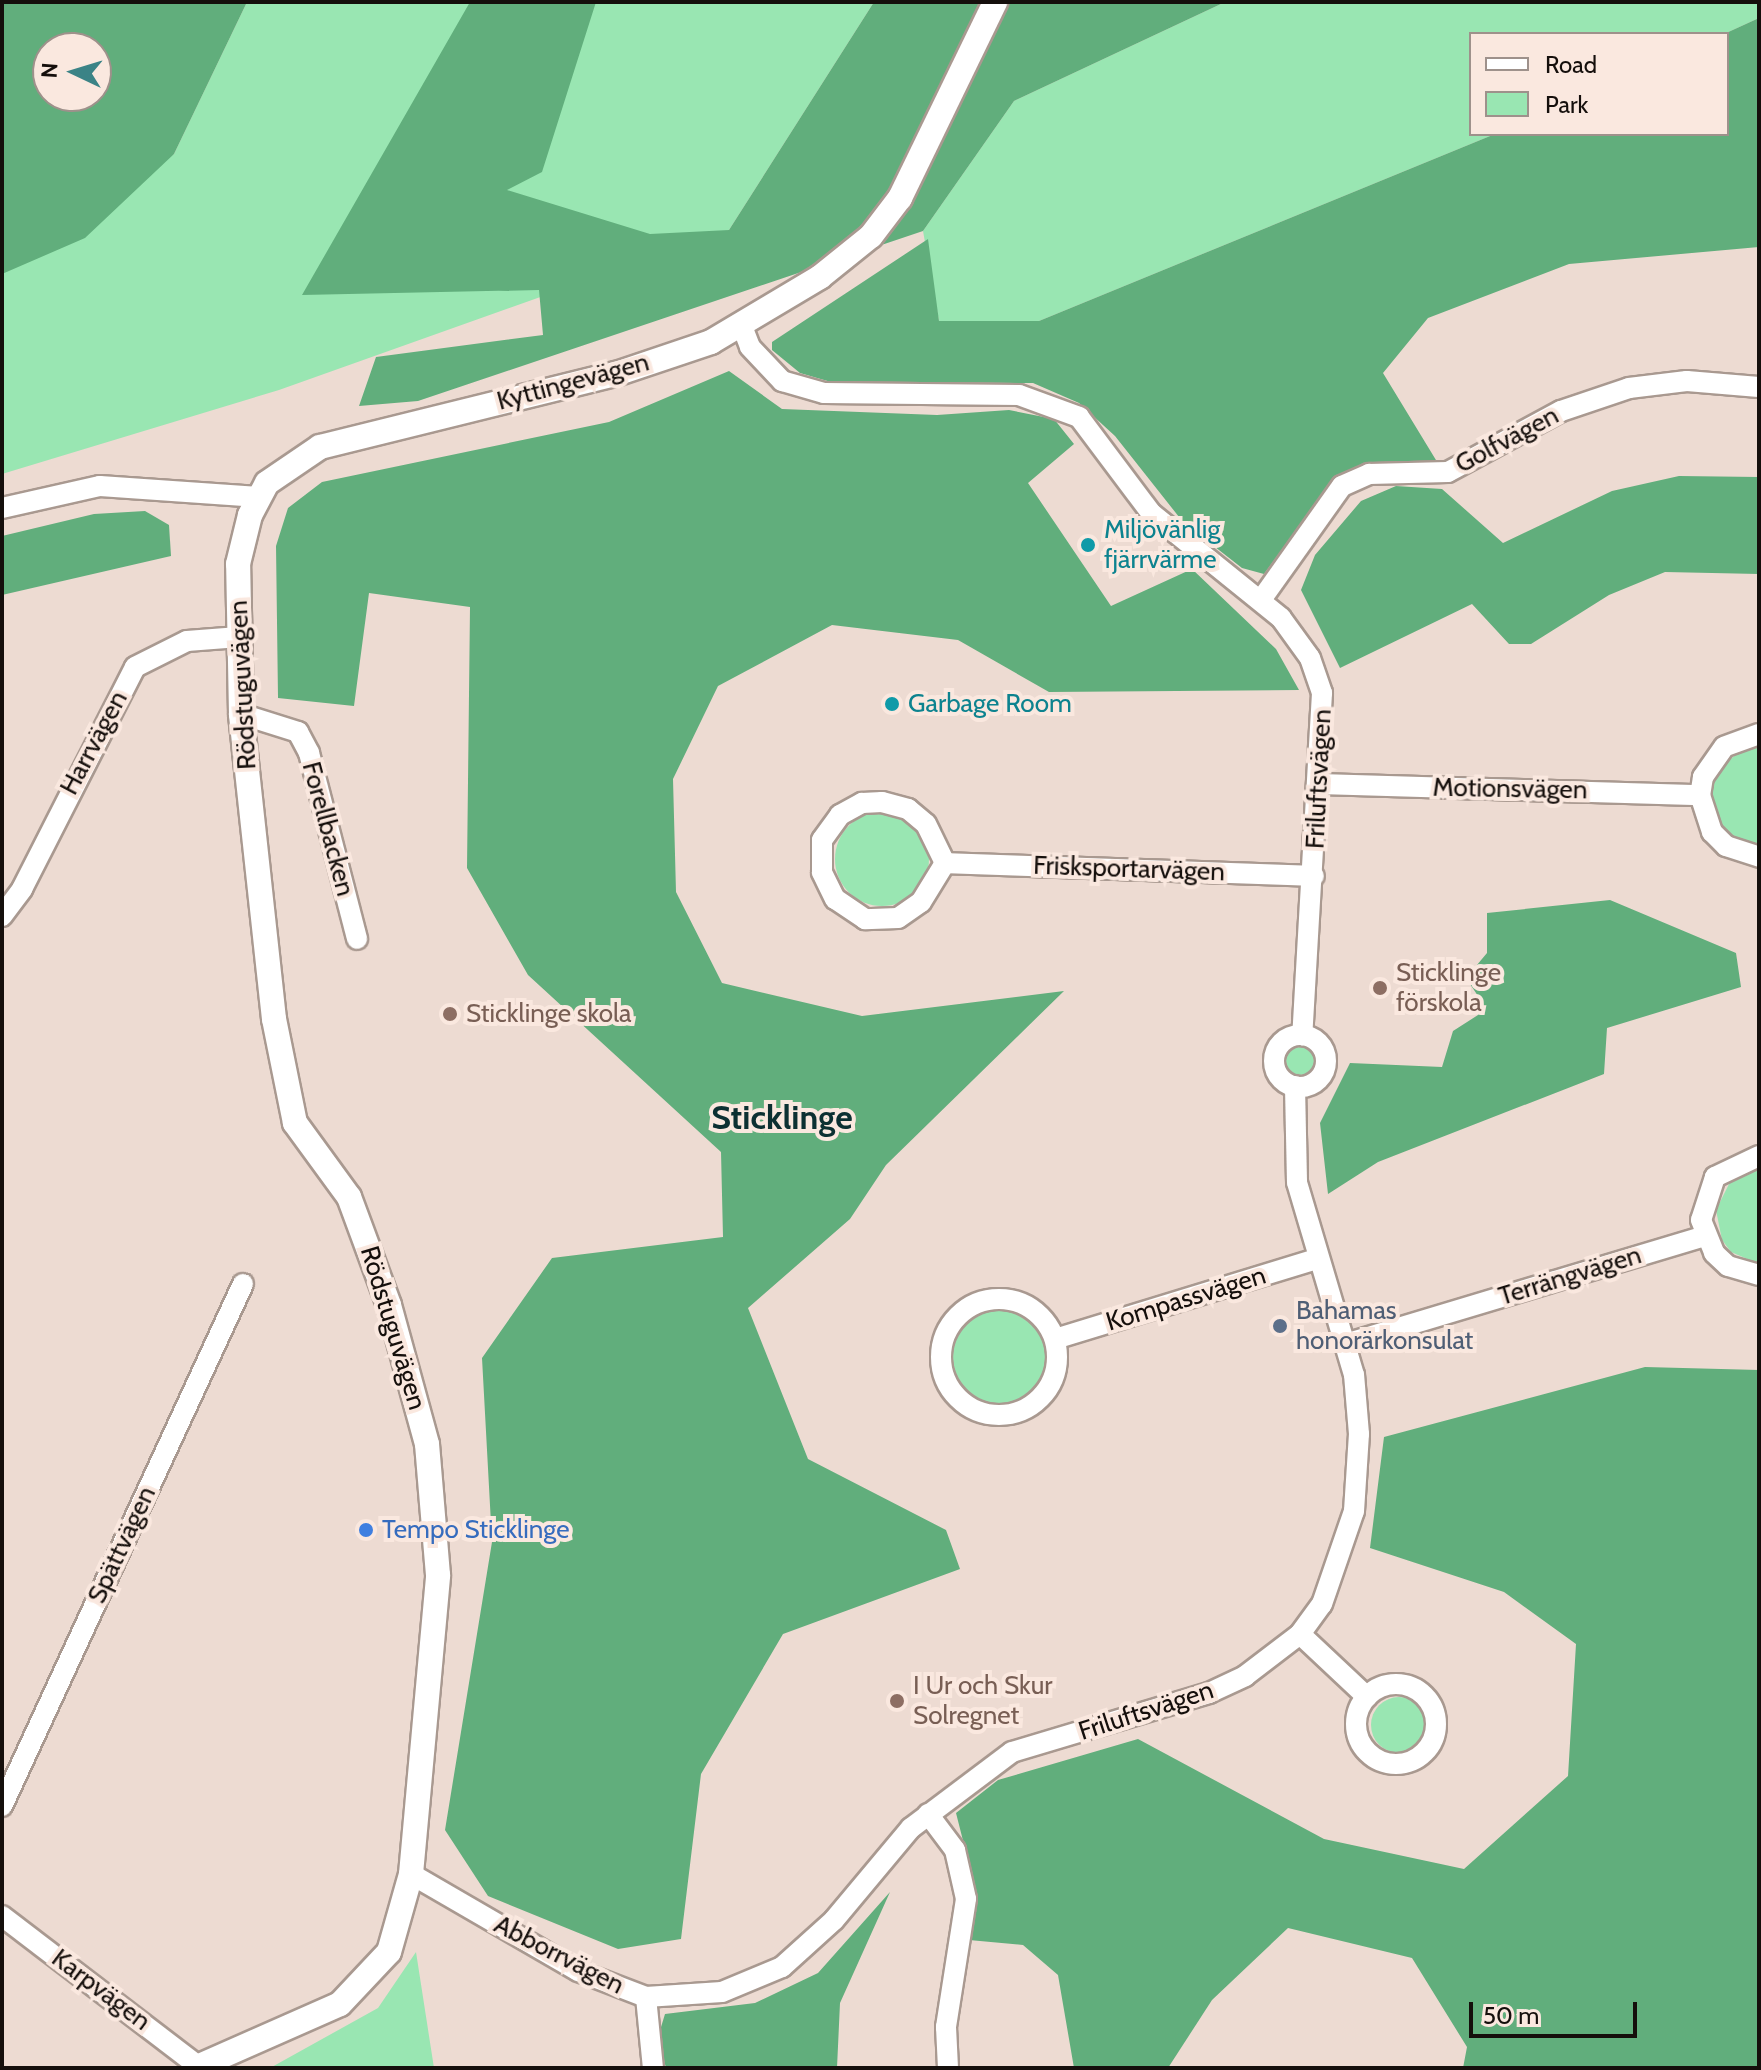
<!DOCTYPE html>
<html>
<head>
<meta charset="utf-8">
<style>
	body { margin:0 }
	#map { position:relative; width:1761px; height:2070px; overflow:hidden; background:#eddbd2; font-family:Cabin,sans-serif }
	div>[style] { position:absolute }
	.green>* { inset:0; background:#99e6b2 }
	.round { border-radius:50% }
	.forest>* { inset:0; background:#61ae7c }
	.roads { filter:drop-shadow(2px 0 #a99990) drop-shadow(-2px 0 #a99990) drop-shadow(0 2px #a99990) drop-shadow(0 -2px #a99990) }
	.minor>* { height:20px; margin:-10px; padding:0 10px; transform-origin:10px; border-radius:10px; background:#fff }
	.minor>.ring { margin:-10px; padding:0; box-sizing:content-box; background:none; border:20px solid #fff; border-radius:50% }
	.tertiary>* { height:24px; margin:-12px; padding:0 12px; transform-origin:12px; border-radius:12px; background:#fff }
	.dots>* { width:22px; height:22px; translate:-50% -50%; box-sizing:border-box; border:4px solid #fae8df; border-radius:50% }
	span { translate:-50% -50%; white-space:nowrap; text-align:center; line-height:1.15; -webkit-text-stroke:8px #fae8df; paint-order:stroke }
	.street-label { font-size:26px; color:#150f0c }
	.culture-label { font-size:26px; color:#0d838f }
	.left { translate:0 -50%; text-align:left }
	.education-label { font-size:26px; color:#785e54 }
	.service-label { font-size:26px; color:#4e5e75 }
	.shop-label { font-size:26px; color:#366cbe }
	.district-label { font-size:34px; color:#0c3032; font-weight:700 }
	.frame { position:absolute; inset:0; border:4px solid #150f0c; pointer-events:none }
	.legend { position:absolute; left:1469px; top:32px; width:260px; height:104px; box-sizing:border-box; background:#fae8df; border:2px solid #9e918b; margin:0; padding:10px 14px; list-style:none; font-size:24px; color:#150f0c }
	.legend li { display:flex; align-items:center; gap:16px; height:40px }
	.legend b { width:40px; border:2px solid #9e918b }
	.north { position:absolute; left:32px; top:32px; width:80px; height:80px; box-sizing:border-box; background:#fae8df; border:2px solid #9e918b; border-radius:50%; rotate:274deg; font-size:22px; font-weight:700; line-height:32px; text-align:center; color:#150f0c }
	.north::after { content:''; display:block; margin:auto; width:28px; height:36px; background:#3b8386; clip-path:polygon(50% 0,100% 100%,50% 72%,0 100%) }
	.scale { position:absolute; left:1469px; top:2002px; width:168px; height:36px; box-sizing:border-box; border:4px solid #150f0c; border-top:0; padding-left:10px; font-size:24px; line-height:28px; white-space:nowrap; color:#150f0c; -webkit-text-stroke:6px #fae8df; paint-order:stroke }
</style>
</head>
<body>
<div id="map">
	<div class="green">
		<div style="clip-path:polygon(247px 2px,874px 2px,729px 230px,279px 390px,2px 474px,2px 274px,174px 154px)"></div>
		<div style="clip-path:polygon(1759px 2px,1759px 18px,1724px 34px,1471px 34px,1471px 134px,1495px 134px,1039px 321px,939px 321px,923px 231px,1014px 101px,1223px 3px)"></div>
		<div style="clip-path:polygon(1759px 747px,1759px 845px,1756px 845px,1733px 837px,1716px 819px,1711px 795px,1718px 769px,1743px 749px)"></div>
		<div class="round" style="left:835px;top:812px;width:94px;height:94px"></div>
		<div class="round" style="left:1286px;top:1047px;width:28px;height:28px"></div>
		<div style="clip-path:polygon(1759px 1169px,1759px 1264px,1731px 1252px,1722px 1240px,1716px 1210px,1730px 1182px)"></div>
		<div class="round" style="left:953px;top:1310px;width:94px;height:94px"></div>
		<div class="round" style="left:1371px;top:1697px;width:56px;height:56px"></div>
		<div style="clip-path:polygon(416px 1952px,434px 2068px,270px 2068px,378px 2008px)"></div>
	</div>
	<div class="forest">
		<div style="clip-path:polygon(evenodd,2px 2px,247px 2px,174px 154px,85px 238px,2px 274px,2px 2px,96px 48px,96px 96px,48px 96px,48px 48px,96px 48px)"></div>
		<div style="clip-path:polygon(470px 2px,596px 2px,542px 172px,507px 190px,650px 234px,729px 230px,874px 2px,1248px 2px,1223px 3px,1014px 101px,923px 231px,418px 401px,359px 406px,376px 357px,543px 335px,539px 290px,302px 295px)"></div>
		<div style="clip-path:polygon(1759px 18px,1759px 247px,1569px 264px,1428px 318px,1383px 373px,1439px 465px,1349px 473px,1325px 492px,1264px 574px,1242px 568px,1183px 522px,1115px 436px,1079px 403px,1033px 383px,831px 382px,800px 373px,772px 350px,772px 342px,928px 239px,939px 321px,1039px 321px,1495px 134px,1727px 134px,1724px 34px)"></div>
		<div style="clip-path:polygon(729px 371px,782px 409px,937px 415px,1009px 410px,1054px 419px,1074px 444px,1028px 483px,1111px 606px,1192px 569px,1276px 649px,1299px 690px,1049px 692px,958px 640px,832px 625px,718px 686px,673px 779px,676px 892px,722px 983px,862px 1016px,1064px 991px,886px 1165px,850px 1219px,748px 1308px,808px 1459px,946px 1530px,960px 1569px,783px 1634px,701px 1774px,681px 1939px,618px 1949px,488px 1896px,445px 1830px,492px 1542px,482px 1358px,552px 1258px,723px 1237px,721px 1152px,528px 975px,467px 868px,470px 607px,369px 593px,354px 706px,278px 698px,276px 546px,288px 508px,322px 482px,609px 422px)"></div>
		<div style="clip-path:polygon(1679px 476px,1759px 477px,1759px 574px,1665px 572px,1609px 595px,1531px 644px,1509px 644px,1472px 604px,1340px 668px,1301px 590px,1315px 555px,1361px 501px,1396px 486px,1442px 489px,1503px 543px,1612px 491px)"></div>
		<div style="clip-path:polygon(145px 511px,169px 525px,171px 556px,2px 595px,2px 536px,94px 514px)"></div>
		<div style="clip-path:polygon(1610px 900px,1736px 953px,1741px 987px,1607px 1028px,1604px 1074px,1378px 1162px,1328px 1194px,1320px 1123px,1350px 1063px,1442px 1067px,1453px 1031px,1478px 1015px,1480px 999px,1466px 978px,1487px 953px,1487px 913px)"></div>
		<div style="clip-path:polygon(1645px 1367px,1759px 1370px,1759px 2068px,1463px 2068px,1467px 2047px,1412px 1958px,1288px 1928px,1212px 2000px,1168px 2068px,1074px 2068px,1058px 1975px,1023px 1945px,969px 1940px,973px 1880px,956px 1813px,998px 1780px,1138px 1739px,1324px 1839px,1464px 1869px,1568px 1776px,1576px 1644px,1504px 1592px,1370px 1548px,1384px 1437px)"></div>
		<div style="clip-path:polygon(890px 1892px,840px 2003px,837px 2068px,666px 2068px,658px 2037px,665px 2014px,755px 2003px,818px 1973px)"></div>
	</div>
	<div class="roads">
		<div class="minor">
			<div style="left:742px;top:326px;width:22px;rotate:69deg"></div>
			<div style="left:750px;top:347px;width:47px;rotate:46.7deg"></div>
			<div style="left:782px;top:381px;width:44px;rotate:15.9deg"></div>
			<div style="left:824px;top:393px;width:195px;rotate:0.6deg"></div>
			<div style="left:1019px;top:395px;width:64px;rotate:20.1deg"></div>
			<div style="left:1079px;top:417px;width:120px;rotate:53.1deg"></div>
			<div style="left:1151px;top:513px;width:167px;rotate:38.9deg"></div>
			<div style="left:1281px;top:618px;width:49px;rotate:54.1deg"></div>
			<div style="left:1310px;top:658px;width:37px;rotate:71deg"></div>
			<div style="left:1322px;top:693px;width:343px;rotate:93.3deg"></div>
			<div style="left:2px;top:508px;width:100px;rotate:-12.7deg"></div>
			<div style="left:100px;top:486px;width:159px;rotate:4deg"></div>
			<div style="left:1263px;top:597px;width:136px;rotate:-54.6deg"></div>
			<div style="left:1342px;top:486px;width:30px;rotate:-24deg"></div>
			<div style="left:1369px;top:474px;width:79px;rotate:-1.5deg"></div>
			<div style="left:1448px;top:472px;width:128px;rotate:-28.4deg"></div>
			<div style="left:1561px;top:411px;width:72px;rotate:-18.7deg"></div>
			<div style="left:1629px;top:388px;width:58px;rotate:-6.9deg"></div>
			<div style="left:1687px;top:381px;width:72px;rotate:4.8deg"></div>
			<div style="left:241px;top:714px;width:60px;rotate:17.5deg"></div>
			<div style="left:298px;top:732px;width:24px;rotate:62deg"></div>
			<div style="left:309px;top:753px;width:192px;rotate:75.5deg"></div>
			<div style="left:1759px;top:734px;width:37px;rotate:160deg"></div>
			<div style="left:1724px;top:747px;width:37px;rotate:125deg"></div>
			<div style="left:1703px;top:777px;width:18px;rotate:99deg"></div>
			<div style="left:1700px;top:795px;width:39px;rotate:72deg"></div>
			<div style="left:1712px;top:832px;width:20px;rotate:45deg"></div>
			<div style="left:1726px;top:846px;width:35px;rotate:18deg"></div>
			<div style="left:1321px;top:784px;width:379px;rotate:1.7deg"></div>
			<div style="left:882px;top:802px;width:27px;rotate:15deg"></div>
			<div style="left:908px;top:809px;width:23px;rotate:40deg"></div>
			<div style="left:926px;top:824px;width:43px;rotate:64deg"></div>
			<div style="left:945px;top:863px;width:46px;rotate:121.6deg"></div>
			<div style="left:921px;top:902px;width:28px;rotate:145deg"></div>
			<div style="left:898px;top:918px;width:33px;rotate:178deg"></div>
			<div style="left:865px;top:919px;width:36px;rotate:-146deg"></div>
			<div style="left:835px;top:899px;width:30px;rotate:-116deg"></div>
			<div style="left:822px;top:872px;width:32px;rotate:-90deg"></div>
			<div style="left:822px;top:840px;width:31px;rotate:-54deg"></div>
			<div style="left:840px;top:815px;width:25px;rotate:-29deg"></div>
			<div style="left:862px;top:803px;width:20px;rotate:-3deg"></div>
			<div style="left:945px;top:863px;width:369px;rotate:2deg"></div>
			<div style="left:2px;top:916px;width:34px;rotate:-53deg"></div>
			<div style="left:22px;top:889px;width:249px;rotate:-63deg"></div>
			<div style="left:135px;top:667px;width:58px;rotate:-26.6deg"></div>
			<div style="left:187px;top:641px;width:52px;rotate:-4.4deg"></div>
			<div class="ring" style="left:1274px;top:1035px;width:32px;height:32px"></div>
			<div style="left:1759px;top:1156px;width:49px;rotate:154.5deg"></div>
			<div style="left:1715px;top:1177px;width:45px;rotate:108deg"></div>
			<div style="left:1701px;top:1220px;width:35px;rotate:68deg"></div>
			<div style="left:1714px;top:1253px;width:19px;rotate:43deg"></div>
			<div style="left:1728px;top:1266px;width:32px;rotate:16deg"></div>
			<div class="ring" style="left:941px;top:1299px;width:96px;height:96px"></div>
			<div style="left:1055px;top:1339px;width:273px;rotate:-17deg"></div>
			<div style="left:1345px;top:1344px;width:375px;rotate:-16.7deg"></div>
			<div style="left:1300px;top:1634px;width:92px;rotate:43.2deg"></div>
			<div class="ring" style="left:1356px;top:1684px;width:60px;height:60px"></div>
			<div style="left:2px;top:1806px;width:575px;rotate:-65.22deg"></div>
			<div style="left:928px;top:1814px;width:45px;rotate:53.1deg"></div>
			<div style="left:955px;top:1850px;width:50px;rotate:77.3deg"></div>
			<div style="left:966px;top:1899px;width:130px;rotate:98.9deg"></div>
			<div style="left:946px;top:2027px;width:41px;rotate:87.2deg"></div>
			<div style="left:411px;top:1874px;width:193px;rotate:30.1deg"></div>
			<div style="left:578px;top:1971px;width:73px;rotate:20.9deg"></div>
			<div style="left:646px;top:1997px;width:71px;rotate:84.4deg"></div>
			<div style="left:2px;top:1916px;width:247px;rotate:37.4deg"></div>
			<div style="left:646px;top:1997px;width:76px;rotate:-3.8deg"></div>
			<div style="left:722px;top:1992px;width:65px;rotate:-22.6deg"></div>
			<div style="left:782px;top:1967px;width:70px;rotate:-42.1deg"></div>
			<div style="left:834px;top:1920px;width:120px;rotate:-50.1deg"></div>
			<div style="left:911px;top:1828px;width:126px;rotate:-37deg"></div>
			<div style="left:1012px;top:1752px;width:206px;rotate:-16.7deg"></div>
			<div style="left:1209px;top:1693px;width:40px;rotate:-25deg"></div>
			<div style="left:1245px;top:1676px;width:69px;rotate:-37.4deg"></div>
			<div style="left:1300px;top:1634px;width:37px;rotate:-54deg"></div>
			<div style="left:1322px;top:1604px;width:98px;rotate:-71deg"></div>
			<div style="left:1354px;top:1511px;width:77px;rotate:-86.3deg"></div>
			<div style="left:1359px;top:1434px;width:59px;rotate:-94.8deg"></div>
			<div style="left:1354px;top:1375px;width:201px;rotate:-106.5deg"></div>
			<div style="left:1297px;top:1182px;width:96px;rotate:-91.2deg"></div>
		</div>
		<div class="tertiary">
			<div style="left:195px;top:2068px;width:158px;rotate:-23.8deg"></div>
			<div style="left:340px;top:2004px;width:71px;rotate:-46.7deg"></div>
			<div style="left:389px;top:1952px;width:81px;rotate:-74.2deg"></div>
			<div style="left:411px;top:1874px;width:300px;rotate:-84.8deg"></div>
			<div style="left:438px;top:1575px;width:131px;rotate:-94.8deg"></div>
			<div style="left:427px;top:1444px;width:144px;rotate:-105.3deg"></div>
			<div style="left:389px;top:1305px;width:115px;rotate:-110.3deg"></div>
			<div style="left:349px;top:1197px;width:92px;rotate:-126.1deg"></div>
			<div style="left:295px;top:1123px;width:106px;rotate:-101.4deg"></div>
			<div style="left:274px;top:1019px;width:307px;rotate:-96.2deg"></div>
			<div style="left:241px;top:714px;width:150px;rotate:-91.1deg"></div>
			<div style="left:238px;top:564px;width:50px;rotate:-76.2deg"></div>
			<div style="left:250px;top:515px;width:36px;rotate:-62deg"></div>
			<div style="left:267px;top:483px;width:64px;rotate:-34.2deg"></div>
			<div style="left:320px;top:447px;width:305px;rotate:-13.9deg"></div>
			<div style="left:616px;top:374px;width:100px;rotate:-18.6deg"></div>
			<div style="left:711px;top:342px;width:127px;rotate:-30.8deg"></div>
			<div style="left:820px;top:277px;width:65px;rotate:-38.8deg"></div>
			<div style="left:871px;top:236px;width:48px;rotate:-52.7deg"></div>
			<div style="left:900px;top:198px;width:218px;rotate:-64.1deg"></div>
		</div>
	</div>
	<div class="dots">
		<div style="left:1088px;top:545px;background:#0f9aa8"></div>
		<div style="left:892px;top:704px;background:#0f9aa8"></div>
		<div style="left:1380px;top:988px;background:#8d6e63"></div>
		<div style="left:450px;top:1014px;background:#8d6e63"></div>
		<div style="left:1280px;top:1326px;background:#5c6f8a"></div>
		<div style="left:366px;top:1530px;background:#3f7fe0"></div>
		<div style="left:897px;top:1701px;background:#8d6e63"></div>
	</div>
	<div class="street-label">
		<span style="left:573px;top:382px;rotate:-15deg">Kyttingevägen</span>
		<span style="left:1507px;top:440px;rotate:-28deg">Golfvägen</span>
		<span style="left:243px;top:685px;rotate:-93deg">Rödstuguvägen</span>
		<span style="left:94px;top:743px;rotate:-62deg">Harrvägen</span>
		<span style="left:1319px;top:779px;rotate:-87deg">Friluftsvägen</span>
		<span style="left:1510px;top:789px;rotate:1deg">Motionsvägen</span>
		<span style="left:328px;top:829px;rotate:75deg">Forellbacken</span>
		<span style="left:1129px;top:869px;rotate:2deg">Frisksportarvägen</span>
		<span style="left:1570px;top:1276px;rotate:-17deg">Terrängvägen</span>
		<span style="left:1186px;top:1299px;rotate:-17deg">Kompassvägen</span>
		<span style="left:393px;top:1328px;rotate:73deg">Rödstuguvägen</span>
		<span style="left:122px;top:1545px;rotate:-65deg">Spättvägen</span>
		<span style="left:1146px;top:1711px;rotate:-18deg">Friluftsvägen</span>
		<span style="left:559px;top:1955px;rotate:27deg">Abborrvägen</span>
		<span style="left:101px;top:1990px;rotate:37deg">Karpvägen</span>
	</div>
	<div class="culture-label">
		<span class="left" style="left:1104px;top:545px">Miljövänlig<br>fjärrvärme</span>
		<span class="left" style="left:908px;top:704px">Garbage Room</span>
	</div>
	<div class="education-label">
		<span class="left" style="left:1396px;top:988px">Sticklinge<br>förskola</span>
		<span class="left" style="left:466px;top:1014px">Sticklinge skola</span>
		<span class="left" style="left:913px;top:1701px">I Ur och Skur<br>Solregnet</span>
	</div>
	<div class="service-label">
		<span class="left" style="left:1296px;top:1326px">Bahamas<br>honorärkonsulat</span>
	</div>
	<div class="shop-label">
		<span class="left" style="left:382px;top:1530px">Tempo Sticklinge</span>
	</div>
	<div class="district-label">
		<span style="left:782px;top:1118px">Sticklinge</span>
	</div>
	<div class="frame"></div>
	<ul class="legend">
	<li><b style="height:10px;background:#fff"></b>Road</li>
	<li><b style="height:22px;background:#99e6b2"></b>Park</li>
	</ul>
	<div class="north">N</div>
	<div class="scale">50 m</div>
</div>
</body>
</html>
